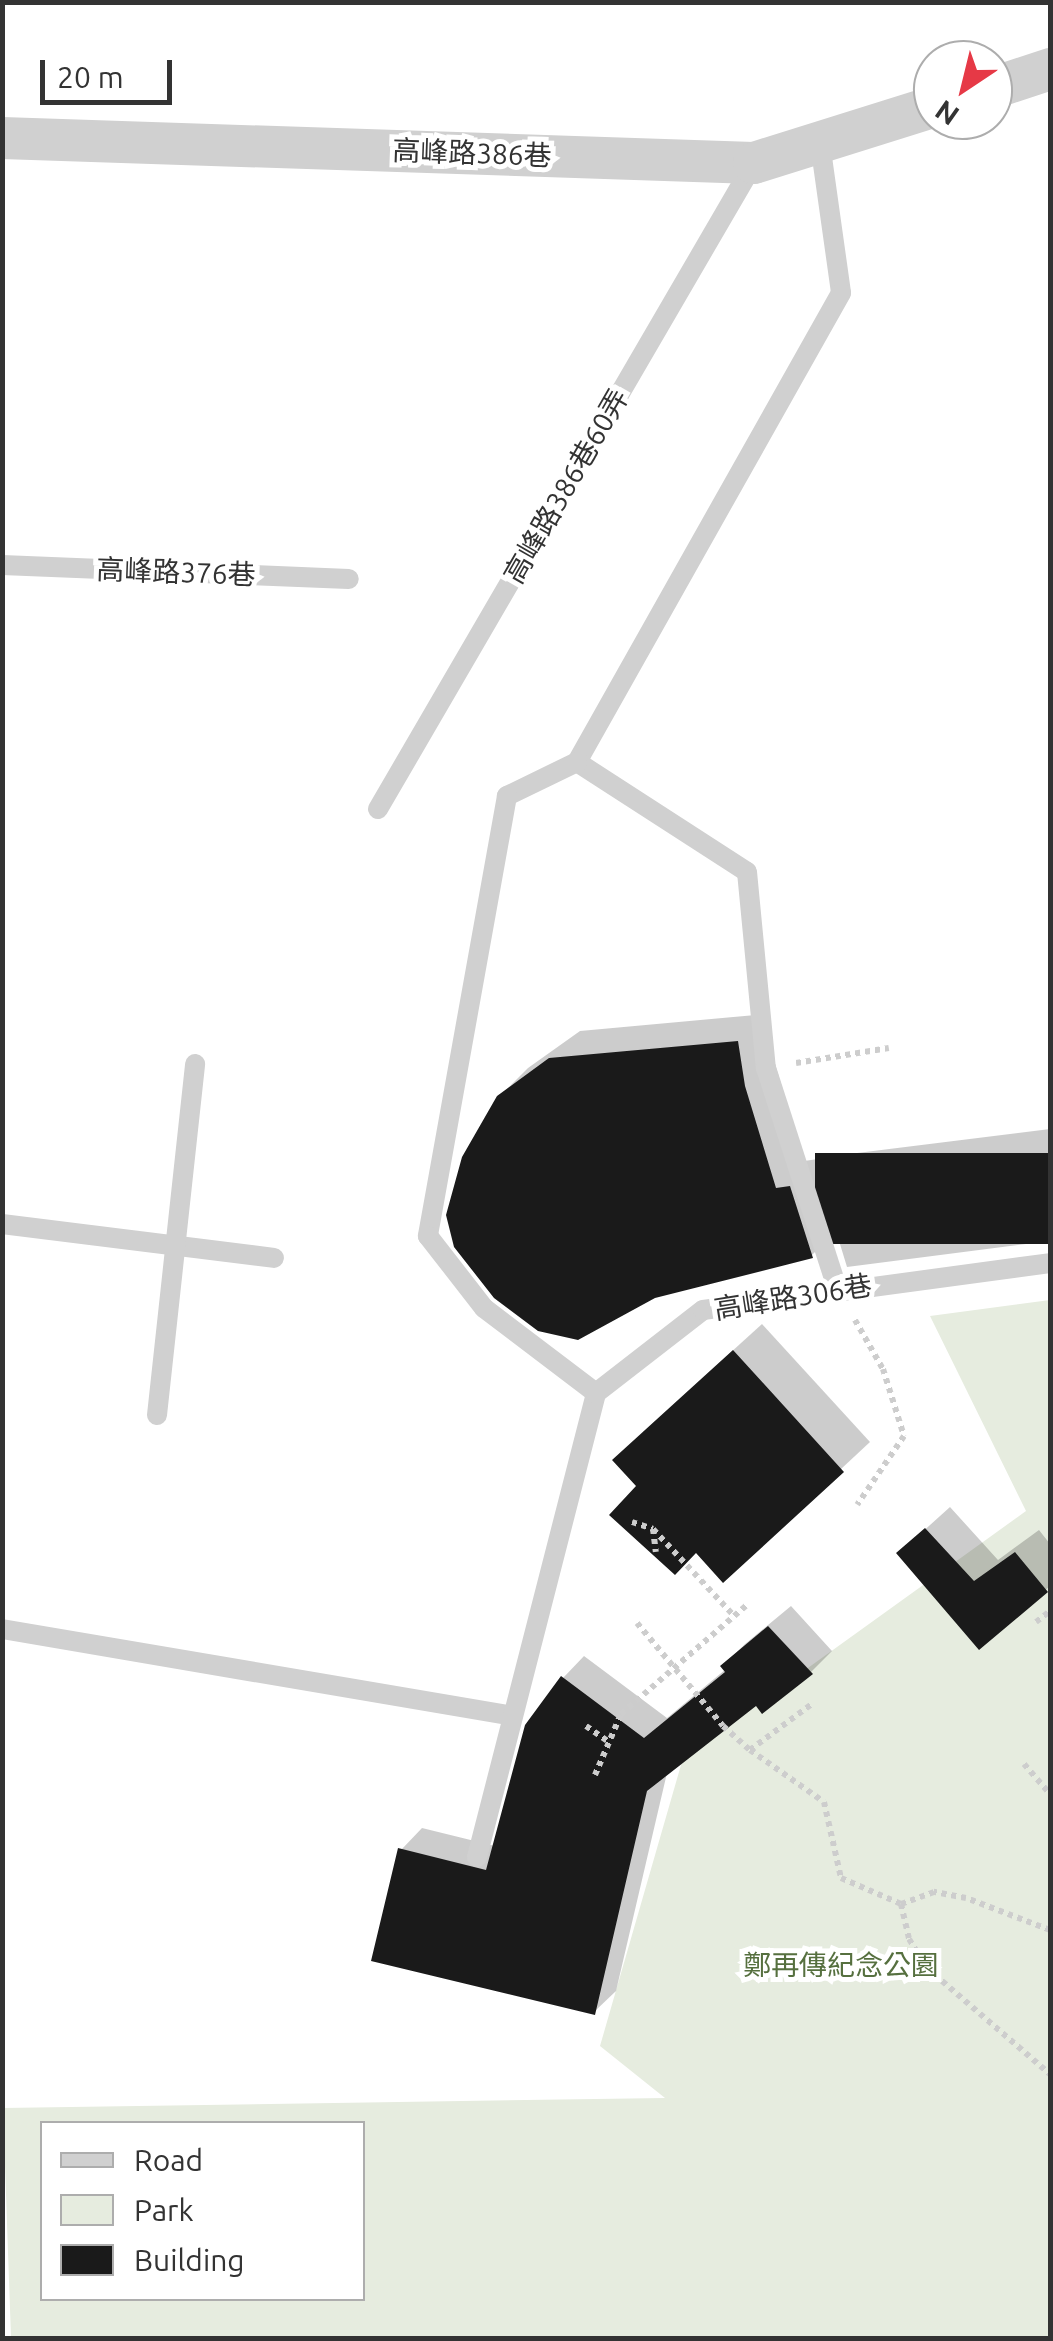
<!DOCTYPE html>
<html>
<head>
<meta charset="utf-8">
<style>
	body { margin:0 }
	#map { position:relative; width:1053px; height:2341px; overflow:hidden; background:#fff; font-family:Ubuntu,"Noto Sans TC",sans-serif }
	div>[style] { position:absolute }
	.green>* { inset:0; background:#e6ecdf }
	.shadow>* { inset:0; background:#0003 }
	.building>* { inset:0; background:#1a1a1a; transform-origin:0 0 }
	.path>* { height:6px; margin-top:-3px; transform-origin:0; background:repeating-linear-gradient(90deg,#cdcdcd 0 5px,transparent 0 10px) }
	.service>* { height:20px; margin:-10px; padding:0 10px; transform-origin:10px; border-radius:10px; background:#d0d0d0 }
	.minor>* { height:42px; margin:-21px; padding:0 21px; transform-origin:21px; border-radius:21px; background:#d0d0d0 }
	span { translate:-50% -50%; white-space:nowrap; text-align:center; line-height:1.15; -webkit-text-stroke:10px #fff; paint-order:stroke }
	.street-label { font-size:28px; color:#333 }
	.park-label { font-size:28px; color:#56703f }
	.frame { position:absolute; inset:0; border:5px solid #333; pointer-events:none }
	.legend { position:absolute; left:40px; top:2121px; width:325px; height:180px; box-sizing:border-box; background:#fff; border:2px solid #adadad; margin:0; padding:12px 18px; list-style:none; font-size:30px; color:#333 }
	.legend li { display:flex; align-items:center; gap:20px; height:50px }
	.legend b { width:50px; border:2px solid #adadad }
	.north { position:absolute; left:913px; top:40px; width:100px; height:100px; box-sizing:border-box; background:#fff; border:2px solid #adadad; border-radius:50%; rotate:215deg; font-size:28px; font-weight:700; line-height:40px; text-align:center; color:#333 }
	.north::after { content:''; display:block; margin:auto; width:35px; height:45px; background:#e63946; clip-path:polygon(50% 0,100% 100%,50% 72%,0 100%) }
	.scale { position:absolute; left:40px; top:60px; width:132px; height:45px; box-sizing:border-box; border:5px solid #333; border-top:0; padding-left:12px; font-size:30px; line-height:35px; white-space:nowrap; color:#333; -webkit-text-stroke:8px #fff; paint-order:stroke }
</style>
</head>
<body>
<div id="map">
	<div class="green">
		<div style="clip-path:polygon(evenodd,1050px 1300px,1050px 2338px,11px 2338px,3px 2108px,665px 2098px,600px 2046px,683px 1758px,1026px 1511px,930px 1316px,1050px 1300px,42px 2124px,362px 2124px,362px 2298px,42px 2298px,42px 2124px)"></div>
	</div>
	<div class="shadow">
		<div style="clip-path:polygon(766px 1014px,773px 1057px,804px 1161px,818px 1159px,824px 1179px,849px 1154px,1050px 1129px,1050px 1241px,847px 1267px,836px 1231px,812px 1255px,464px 1158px,499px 1097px,528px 1068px,580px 1031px)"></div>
		<div style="clip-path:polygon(762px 1324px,870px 1442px,723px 1579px,639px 1486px,643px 1432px)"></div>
		<div style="clip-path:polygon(950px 1507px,998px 1560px,1039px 1530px,1050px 1544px,1050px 1586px,979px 1646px,899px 1553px)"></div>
		<div style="clip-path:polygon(791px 1606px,832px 1651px,811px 1672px,756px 1702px,667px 1773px,616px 1991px,594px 2012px,401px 1850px,422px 1828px,495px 1846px,563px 1678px,584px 1656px,667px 1718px,726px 1669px,723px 1666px,745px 1644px)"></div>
	</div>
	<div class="building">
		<div style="clip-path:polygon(738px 1041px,745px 1086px,776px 1188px,790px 1186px,813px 1258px,655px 1298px,578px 1340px,538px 1331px,494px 1298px,454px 1247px,446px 1215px,462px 1157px,497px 1096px,549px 1058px)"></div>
		<div style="left:1050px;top:1153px;width:91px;height:235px;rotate:90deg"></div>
		<div style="clip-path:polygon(733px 1350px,844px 1472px,723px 1583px,696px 1553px,675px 1575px,609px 1515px,636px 1486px,612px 1460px)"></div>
		<div style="clip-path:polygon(925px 1528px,974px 1581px,1015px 1552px,1048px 1592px,979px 1650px,896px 1553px)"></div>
		<div style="clip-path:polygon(768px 1626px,813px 1674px,762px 1714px,756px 1706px,647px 1791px,595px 2015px,371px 1961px,398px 1848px,486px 1870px,525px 1725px,561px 1676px,644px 1738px,725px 1672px,720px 1666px)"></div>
	</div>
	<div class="path">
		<div style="left:796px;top:1063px;width:94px;rotate:-9.2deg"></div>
		<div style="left:855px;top:1320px;width:56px;rotate:60.3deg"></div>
		<div style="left:883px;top:1369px;width:70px;rotate:72.6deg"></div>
		<div style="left:904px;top:1436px;width:83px;rotate:124.3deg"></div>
		<div style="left:632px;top:1522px;width:22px;rotate:18deg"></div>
		<div style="left:653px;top:1529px;width:119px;rotate:47deg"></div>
		<div style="left:653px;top:1529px;width:23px;rotate:83deg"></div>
		<div style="left:1036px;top:1622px;width:18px;rotate:-38deg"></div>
		<div style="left:637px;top:1623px;width:134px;rotate:50.1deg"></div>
		<div style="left:723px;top:1726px;width:36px;rotate:42deg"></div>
		<div style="left:750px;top:1750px;width:79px;rotate:-36.7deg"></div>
		<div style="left:586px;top:1726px;width:28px;rotate:35deg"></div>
		<div style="left:750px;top:1750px;width:90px;rotate:35.1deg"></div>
		<div style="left:824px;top:1802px;width:78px;rotate:77.4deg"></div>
		<div style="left:841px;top:1878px;width:65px;rotate:23.4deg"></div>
		<div style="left:1024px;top:1764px;width:40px;rotate:49deg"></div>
		<div style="left:595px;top:1775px;width:66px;rotate:-66.9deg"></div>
		<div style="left:621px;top:1714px;width:168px;rotate:-40.9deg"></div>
		<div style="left:1050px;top:1930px;width:90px;rotate:-159.1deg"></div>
		<div style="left:966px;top:1898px;width:33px;rotate:-169deg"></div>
		<div style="left:934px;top:1892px;width:35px;rotate:160deg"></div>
		<div style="left:901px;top:1904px;width:36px;rotate:77deg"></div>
		<div style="left:909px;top:1939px;width:34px;rotate:58deg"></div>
		<div style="left:927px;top:1968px;width:162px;rotate:40.8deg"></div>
	</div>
	<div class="service">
		<div style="left:820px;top:143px;width:151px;rotate:82deg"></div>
		<div style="left:841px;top:293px;width:538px;rotate:119.38deg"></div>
		<div style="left:577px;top:762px;width:202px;rotate:32.9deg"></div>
		<div style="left:747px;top:872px;width:197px;rotate:84.5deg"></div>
		<div style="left:766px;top:1068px;width:231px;rotate:72.1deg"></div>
		<div style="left:2px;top:565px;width:347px;rotate:2.3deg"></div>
		<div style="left:577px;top:762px;width:78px;rotate:154.1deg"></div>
		<div style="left:507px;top:796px;width:447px;rotate:100.2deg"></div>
		<div style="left:428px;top:1236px;width:91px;rotate:52.1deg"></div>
		<div style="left:484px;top:1308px;width:141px;rotate:37.2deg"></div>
		<div style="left:378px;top:809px;width:747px;rotate:-59.8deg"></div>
		<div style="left:2px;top:1224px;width:274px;rotate:7.1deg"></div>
		<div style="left:157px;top:1415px;width:353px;rotate:-83.8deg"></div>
		<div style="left:2px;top:1629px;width:518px;rotate:9.66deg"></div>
		<div style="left:477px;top:1857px;width:479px;rotate:-75.6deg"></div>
		<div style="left:596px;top:1393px;width:135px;rotate:-37.8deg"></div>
		<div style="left:703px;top:1310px;width:350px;rotate:-7.7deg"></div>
	</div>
	<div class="minor">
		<div style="left:993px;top:88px;width:60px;rotate:-18.4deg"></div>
		<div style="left:2px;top:138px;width:752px;rotate:1.9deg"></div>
		<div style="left:754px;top:163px;width:188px;rotate:-17.4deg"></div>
	</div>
	<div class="street-label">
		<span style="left:472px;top:153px;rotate:2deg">高峰路386巷</span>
		<span style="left:566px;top:486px;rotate:-60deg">高峰路386巷60弄</span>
		<span style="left:176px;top:572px;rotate:2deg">高峰路376巷</span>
		<span style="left:793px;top:1297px;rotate:-9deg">高峰路306巷</span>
	</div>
	<div class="park-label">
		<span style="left:841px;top:1965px">鄭再傳紀念公園</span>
	</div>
	<div class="frame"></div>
	<ul class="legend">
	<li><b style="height:12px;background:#d0d0d0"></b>Road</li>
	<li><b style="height:28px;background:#e6ecdf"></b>Park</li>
	<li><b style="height:28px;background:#1a1a1a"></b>Building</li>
	</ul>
	<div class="north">N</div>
	<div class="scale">20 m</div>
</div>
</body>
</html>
